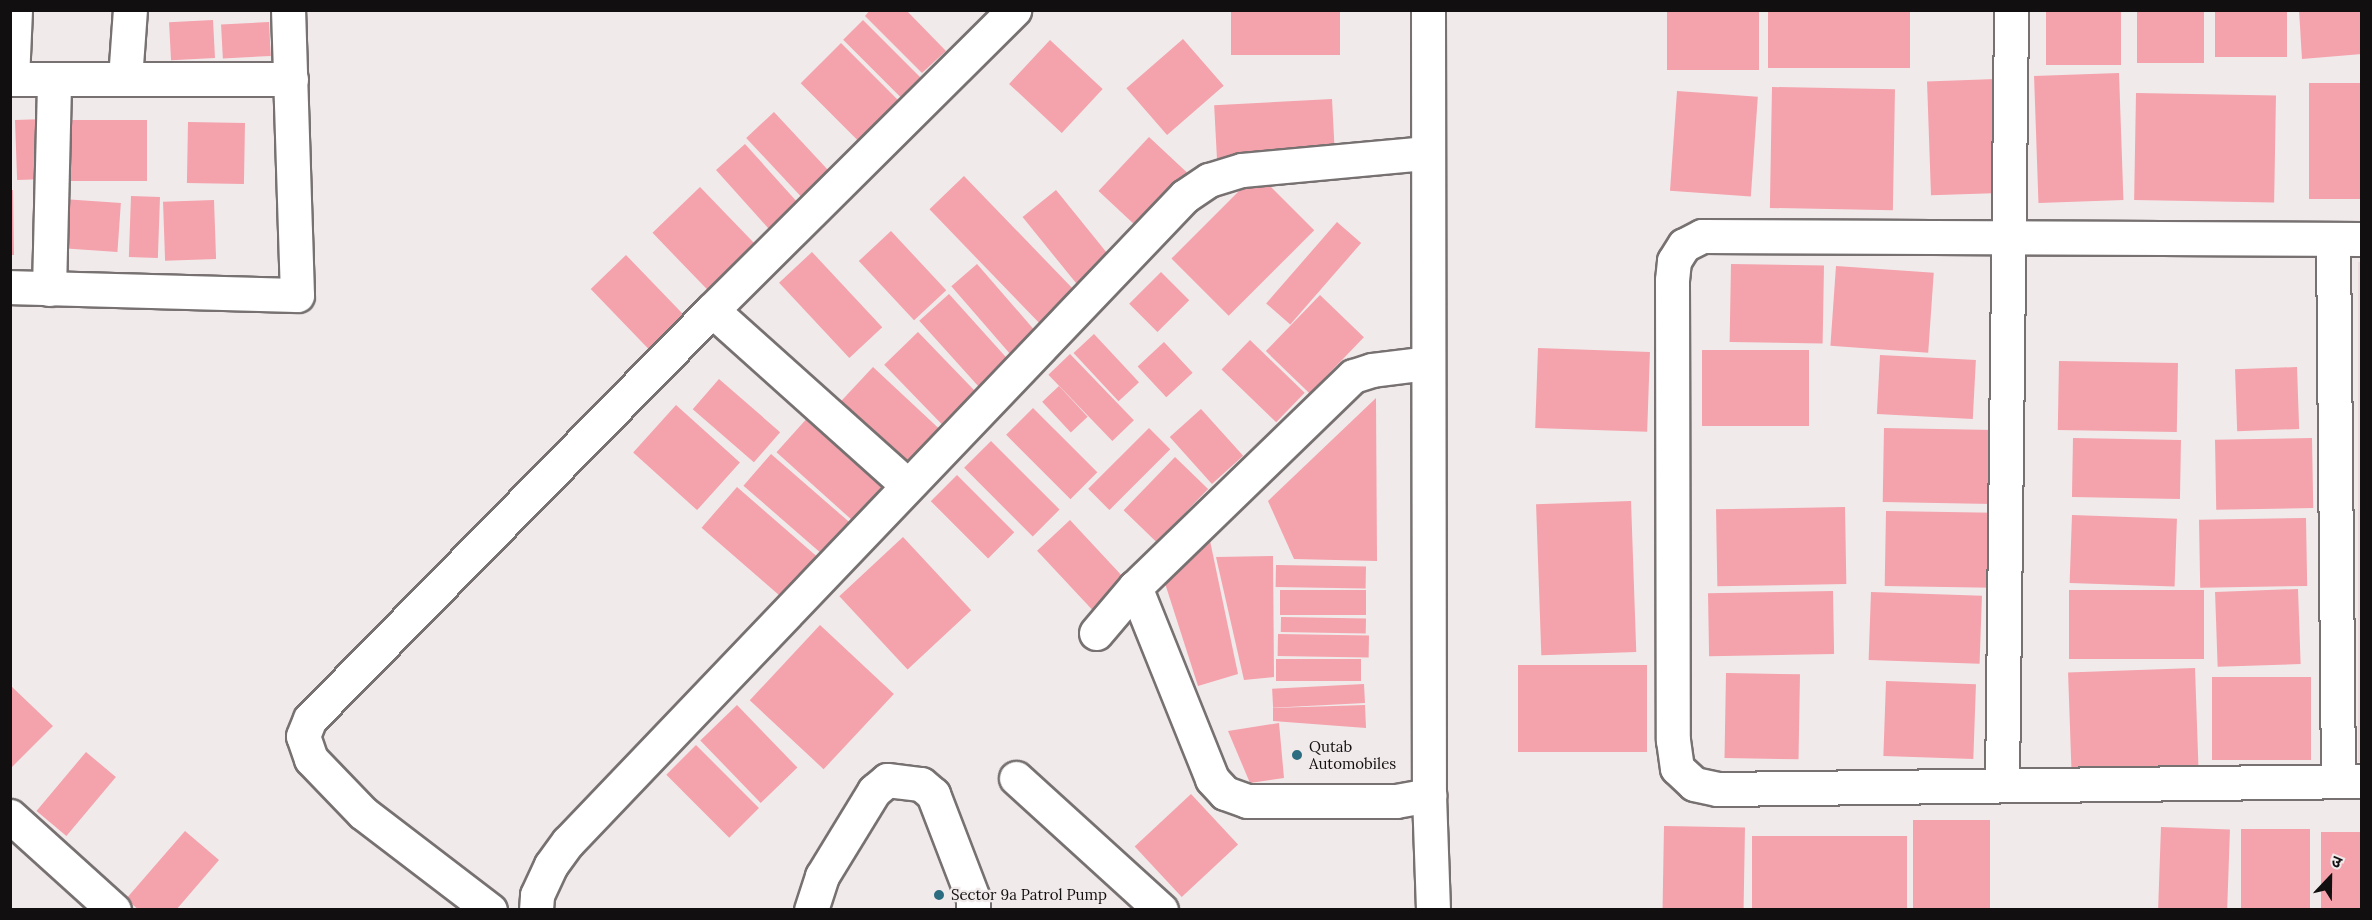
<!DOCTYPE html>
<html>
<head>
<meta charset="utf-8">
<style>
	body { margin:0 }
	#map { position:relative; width:2372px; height:920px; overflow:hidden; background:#f1eaea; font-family:Lora,"Noto Sans Devanagari",serif }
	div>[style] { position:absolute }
	.built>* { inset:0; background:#ebdbdc }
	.building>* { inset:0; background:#f4a2ac; transform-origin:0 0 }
	.roads { filter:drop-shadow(2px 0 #777171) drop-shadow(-2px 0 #777171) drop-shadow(0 2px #777171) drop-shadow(0 -2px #777171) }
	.minor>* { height:33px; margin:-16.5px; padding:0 16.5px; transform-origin:16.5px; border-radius:16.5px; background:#fff }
	.dots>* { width:16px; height:16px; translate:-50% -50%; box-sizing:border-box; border:3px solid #f1eaea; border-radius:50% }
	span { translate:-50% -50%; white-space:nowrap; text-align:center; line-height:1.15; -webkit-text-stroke:4.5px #f1eaea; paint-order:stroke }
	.poi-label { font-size:15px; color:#120f10 }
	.left { translate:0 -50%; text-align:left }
	.frame { position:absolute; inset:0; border:12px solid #120f10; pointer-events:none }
	.north { position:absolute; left:2300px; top:848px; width:60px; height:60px; -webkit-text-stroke:4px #f1eaea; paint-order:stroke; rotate:22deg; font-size:16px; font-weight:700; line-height:24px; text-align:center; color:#120f10 }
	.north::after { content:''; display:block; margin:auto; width:21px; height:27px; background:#120f10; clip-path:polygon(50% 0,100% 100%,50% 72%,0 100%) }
</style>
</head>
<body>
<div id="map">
	<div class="built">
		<div style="clip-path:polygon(2358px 262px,2362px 262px,2361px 762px,2358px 762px)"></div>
	</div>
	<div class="building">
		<div style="clip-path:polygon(870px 10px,906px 10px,946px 51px,922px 73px,865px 16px)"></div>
		<div style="left:1231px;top:10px;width:109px;height:45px"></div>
		<div style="left:1667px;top:10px;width:92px;height:60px"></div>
		<div style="left:1768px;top:10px;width:142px;height:58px"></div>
		<div style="left:2046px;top:10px;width:75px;height:55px"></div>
		<div style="left:2137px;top:10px;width:67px;height:53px"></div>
		<div style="left:2215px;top:10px;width:72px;height:47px"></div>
		<div style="clip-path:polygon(2299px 10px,2362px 10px,2362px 54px,2302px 59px)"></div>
		<div style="left:213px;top:20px;width:38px;height:44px;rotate:87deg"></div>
		<div style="left:863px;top:20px;width:81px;height:28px;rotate:45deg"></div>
		<div style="left:269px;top:22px;width:34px;height:48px;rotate:87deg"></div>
		<div style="left:1183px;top:39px;width:62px;height:75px;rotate:49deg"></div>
		<div style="left:1050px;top:40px;width:72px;height:60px;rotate:43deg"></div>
		<div style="left:841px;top:43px;width:83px;height:57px;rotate:45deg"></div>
		<div style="left:2119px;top:73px;width:127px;height:85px;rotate:88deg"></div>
		<div style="left:1996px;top:79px;width:114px;height:69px;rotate:88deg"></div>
		<div style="left:2309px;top:83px;width:53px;height:116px"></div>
		<div style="left:1772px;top:87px;width:123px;height:121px;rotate:1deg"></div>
		<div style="left:1677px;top:91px;width:81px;height:100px;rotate:4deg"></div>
		<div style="left:2136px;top:93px;width:140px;height:107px;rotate:1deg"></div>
		<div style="left:1332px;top:99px;width:62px;height:118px;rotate:87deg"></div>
		<div style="left:774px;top:112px;width:86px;height:38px;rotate:47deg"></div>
		<div style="left:45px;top:119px;width:60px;height:30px;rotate:88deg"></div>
		<div style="left:147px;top:120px;width:61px;height:80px;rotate:90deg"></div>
		<div style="left:188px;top:122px;width:57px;height:61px;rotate:1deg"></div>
		<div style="left:1149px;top:137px;width:52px;height:74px;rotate:43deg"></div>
		<div style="left:745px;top:144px;width:85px;height:39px;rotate:48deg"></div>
		<div style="left:1257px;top:173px;width:81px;height:121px;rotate:45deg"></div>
		<div style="left:964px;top:176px;width:163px;height:48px;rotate:46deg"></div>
		<div style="left:700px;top:187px;width:92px;height:66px;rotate:46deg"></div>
		<div style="clip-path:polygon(10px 190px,13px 190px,14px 255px,10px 255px)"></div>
		<div style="left:1056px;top:190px;width:94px;height:43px;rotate:51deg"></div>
		<div style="left:131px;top:196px;width:29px;height:61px;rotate:2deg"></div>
		<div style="left:63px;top:199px;width:58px;height:49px;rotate:4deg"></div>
		<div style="left:214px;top:200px;width:59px;height:51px;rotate:88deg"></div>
		<div style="left:1337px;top:222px;width:32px;height:108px;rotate:41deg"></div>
		<div style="left:891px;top:231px;width:81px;height:44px;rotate:47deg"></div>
		<div style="left:812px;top:252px;width:103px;height:45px;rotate:47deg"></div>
		<div style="left:626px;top:255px;width:93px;height:49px;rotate:46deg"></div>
		<div style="left:977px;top:264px;width:89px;height:34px;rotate:49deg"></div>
		<div style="left:1731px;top:264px;width:93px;height:78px;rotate:1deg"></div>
		<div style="left:1836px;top:266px;width:98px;height:80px;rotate:4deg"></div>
		<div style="left:1161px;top:272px;width:40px;height:45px;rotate:45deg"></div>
		<div style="left:949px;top:294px;width:94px;height:40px;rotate:48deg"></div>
		<div style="left:1320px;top:295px;width:61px;height:78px;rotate:44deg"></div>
		<div style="left:918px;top:332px;width:91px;height:47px;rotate:46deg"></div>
		<div style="left:1094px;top:334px;width:66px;height:28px;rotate:47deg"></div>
		<div style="left:1250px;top:340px;width:76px;height:41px;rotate:44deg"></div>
		<div style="left:1164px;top:342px;width:42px;height:36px;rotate:47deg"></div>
		<div style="left:1538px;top:348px;width:112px;height:80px;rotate:2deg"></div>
		<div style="left:1702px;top:350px;width:107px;height:76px"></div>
		<div style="left:1070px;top:354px;width:92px;height:30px;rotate:46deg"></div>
		<div style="left:1880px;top:355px;width:96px;height:59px;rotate:3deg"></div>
		<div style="left:2059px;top:361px;width:119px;height:69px;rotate:1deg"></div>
		<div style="left:873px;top:367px;width:100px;height:51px;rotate:43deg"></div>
		<div style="left:2297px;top:367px;width:62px;height:62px;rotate:88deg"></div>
		<div style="left:719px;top:379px;width:81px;height:40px;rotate:41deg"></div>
		<div style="left:1059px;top:386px;width:42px;height:23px;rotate:47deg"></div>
		<div style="clip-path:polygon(1376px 398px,1377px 561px,1294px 559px,1268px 501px)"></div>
		<div style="left:676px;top:405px;width:86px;height:64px;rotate:42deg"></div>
		<div style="left:1033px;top:408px;width:91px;height:38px;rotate:45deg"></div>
		<div style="left:1201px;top:409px;width:63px;height:42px;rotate:48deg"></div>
		<div style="left:810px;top:415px;width:109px;height:50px;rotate:42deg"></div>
		<div style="left:1149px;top:428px;width:30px;height:86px;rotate:45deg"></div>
		<div style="left:1884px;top:428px;width:110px;height:74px;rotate:1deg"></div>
		<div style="left:2073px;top:438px;width:108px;height:59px;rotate:1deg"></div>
		<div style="left:2312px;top:438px;width:70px;height:97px;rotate:89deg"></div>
		<div style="left:991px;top:441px;width:97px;height:38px;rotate:45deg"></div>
		<div style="left:771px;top:454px;width:109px;height:42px;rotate:41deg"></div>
		<div style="left:1175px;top:457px;width:46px;height:74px;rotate:44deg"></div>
		<div style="left:957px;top:475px;width:81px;height:37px;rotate:45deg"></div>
		<div style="left:737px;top:487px;width:112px;height:54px;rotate:41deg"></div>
		<div style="left:1631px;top:501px;width:151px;height:95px;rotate:88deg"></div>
		<div style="left:1845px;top:507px;width:77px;height:129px;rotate:89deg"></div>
		<div style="left:1886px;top:511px;width:107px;height:75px;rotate:1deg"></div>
		<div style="left:2072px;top:515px;width:105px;height:68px;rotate:2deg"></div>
		<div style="left:2306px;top:518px;width:68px;height:107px;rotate:89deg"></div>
		<div style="left:1070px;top:520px;width:86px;height:45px;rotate:47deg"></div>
		<div style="clip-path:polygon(1209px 536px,1238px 674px,1198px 686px,1162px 574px)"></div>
		<div style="left:903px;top:537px;width:100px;height:87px;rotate:47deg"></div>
		<div style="clip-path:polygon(1273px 556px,1274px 677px,1244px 680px,1216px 557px)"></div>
		<div style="left:1276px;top:565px;width:90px;height:22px;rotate:1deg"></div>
		<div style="left:2298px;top:589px;width:75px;height:83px;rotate:88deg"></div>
		<div style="left:1280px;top:590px;width:86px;height:25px"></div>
		<div style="left:2069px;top:590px;width:135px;height:69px"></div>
		<div style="left:1833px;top:591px;width:63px;height:125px;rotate:89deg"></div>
		<div style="left:1871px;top:592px;width:111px;height:68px;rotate:2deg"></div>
		<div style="left:1281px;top:617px;width:85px;height:15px;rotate:1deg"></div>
		<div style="left:820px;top:625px;width:101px;height:103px;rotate:43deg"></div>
		<div style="left:1278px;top:634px;width:91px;height:22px;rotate:1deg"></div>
		<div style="left:1276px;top:659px;width:85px;height:22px"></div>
		<div style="left:1518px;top:665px;width:129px;height:87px"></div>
		<div style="left:2195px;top:668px;width:97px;height:127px;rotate:88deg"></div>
		<div style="left:1726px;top:673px;width:74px;height:85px;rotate:1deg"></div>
		<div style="left:2212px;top:677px;width:99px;height:83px"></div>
		<div style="left:1886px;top:681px;width:90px;height:75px;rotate:2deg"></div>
		<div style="left:1364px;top:684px;width:19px;height:92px;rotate:87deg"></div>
		<div style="clip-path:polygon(10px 685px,53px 726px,10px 769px)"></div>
		<div style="left:737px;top:705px;width:87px;height:51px;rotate:46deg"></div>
		<div style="clip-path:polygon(1365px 705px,1366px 728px,1273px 721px,1273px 708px)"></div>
		<div style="clip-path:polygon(1279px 723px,1284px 778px,1250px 783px,1228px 731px)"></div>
		<div style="left:696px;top:745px;width:89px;height:42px;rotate:45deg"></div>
		<div style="left:86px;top:752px;width:39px;height:77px;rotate:40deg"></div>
		<div style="left:1191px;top:794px;width:69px;height:77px;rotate:47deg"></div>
		<div style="left:1913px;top:820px;width:77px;height:90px"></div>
		<div style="left:1664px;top:826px;width:81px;height:84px;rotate:1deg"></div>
		<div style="left:2161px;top:827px;width:69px;height:83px;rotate:2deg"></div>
		<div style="left:2241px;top:829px;width:69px;height:81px"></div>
		<div style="clip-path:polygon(185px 831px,219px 860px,176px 910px,139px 910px,126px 899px)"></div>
		<div style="left:2321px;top:832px;width:41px;height:78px"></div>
		<div style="left:1752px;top:836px;width:155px;height:74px"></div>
	</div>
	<div class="roads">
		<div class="minor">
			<div style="left:1428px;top:10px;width:785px;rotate:89.93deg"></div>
			<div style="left:1429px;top:795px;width:115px;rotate:88deg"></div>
			<div style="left:10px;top:79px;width:281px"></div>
			<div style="left:12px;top:79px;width:69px;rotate:-87.5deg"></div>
			<div style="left:125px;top:79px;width:69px;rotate:-85.9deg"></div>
			<div style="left:2333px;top:239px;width:542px;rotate:89.47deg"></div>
			<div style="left:2362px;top:239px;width:660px;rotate:-179.74deg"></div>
			<div style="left:1702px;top:236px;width:20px;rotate:153deg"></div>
			<div style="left:1684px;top:245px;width:19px;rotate:122deg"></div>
			<div style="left:1674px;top:261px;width:19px;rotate:96deg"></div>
			<div style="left:1672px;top:280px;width:460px;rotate:89.9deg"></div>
			<div style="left:1673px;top:740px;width:28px;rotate:82deg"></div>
			<div style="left:1677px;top:768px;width:23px;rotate:43deg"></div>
			<div style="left:1694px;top:784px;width:24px;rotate:12deg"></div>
			<div style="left:1717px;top:789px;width:645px;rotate:-0.71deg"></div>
			<div style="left:10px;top:287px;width:287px;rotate:1.6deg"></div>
			<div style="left:297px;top:295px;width:285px;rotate:-91.8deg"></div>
			<div style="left:49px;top:289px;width:210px;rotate:-88.6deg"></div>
			<div style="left:712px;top:310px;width:261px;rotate:41.9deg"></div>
			<div style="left:1428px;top:363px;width:56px;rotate:172.9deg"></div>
			<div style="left:1372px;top:370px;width:20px;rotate:162deg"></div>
			<div style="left:1353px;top:376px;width:303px;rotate:135.9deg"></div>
			<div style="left:1135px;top:587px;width:207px;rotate:68.1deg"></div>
			<div style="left:1212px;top:779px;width:19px;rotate:47deg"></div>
			<div style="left:1225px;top:793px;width:23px;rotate:20deg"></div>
			<div style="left:1247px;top:801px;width:149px"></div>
			<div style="left:1396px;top:801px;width:34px;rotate:-10deg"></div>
			<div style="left:1096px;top:633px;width:60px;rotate:-49.7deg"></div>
			<div style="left:1016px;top:778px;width:196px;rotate:42.3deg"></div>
			<div style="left:2002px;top:785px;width:775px;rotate:-89.33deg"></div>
			<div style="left:10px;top:816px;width:140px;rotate:42.1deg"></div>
			<div style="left:490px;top:910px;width:160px;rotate:-142.6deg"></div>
			<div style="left:363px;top:813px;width:75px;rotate:-133.9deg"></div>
			<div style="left:311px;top:759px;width:24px;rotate:-109deg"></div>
			<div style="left:303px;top:736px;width:18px;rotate:-68deg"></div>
			<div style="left:310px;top:719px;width:573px;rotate:-45.49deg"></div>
			<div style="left:712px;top:310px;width:426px;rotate:-44.8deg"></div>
			<div style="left:536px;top:910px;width:15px;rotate:-86deg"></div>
			<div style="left:537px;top:895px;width:33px;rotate:-65deg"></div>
			<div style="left:551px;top:865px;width:29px;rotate:-54deg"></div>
			<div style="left:568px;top:842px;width:893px;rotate:-46.32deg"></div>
			<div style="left:1185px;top:196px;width:29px;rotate:-34deg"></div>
			<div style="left:1209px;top:180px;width:34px;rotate:-17deg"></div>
			<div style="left:1242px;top:170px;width:186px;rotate:-5.3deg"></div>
			<div style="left:811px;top:910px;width:36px;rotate:-72deg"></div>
			<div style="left:822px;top:876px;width:100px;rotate:-58.5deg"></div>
			<div style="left:874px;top:791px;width:17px;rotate:-40deg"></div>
			<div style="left:887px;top:780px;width:34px;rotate:7deg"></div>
			<div style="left:921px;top:784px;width:16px;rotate:40deg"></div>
			<div style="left:933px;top:794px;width:111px;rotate:69deg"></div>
			<div style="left:973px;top:898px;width:12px;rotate:90deg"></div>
		</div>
	</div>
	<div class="dots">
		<div style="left:1297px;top:755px;background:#2d6d81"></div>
		<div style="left:939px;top:895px;background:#2d6d81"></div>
	</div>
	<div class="poi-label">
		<span class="left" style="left:1309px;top:755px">Qutab<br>Automobiles</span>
		<span class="left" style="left:951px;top:895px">Sector 9a Patrol Pump</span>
	</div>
	<div class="frame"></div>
	<div class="north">उ</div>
</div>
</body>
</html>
